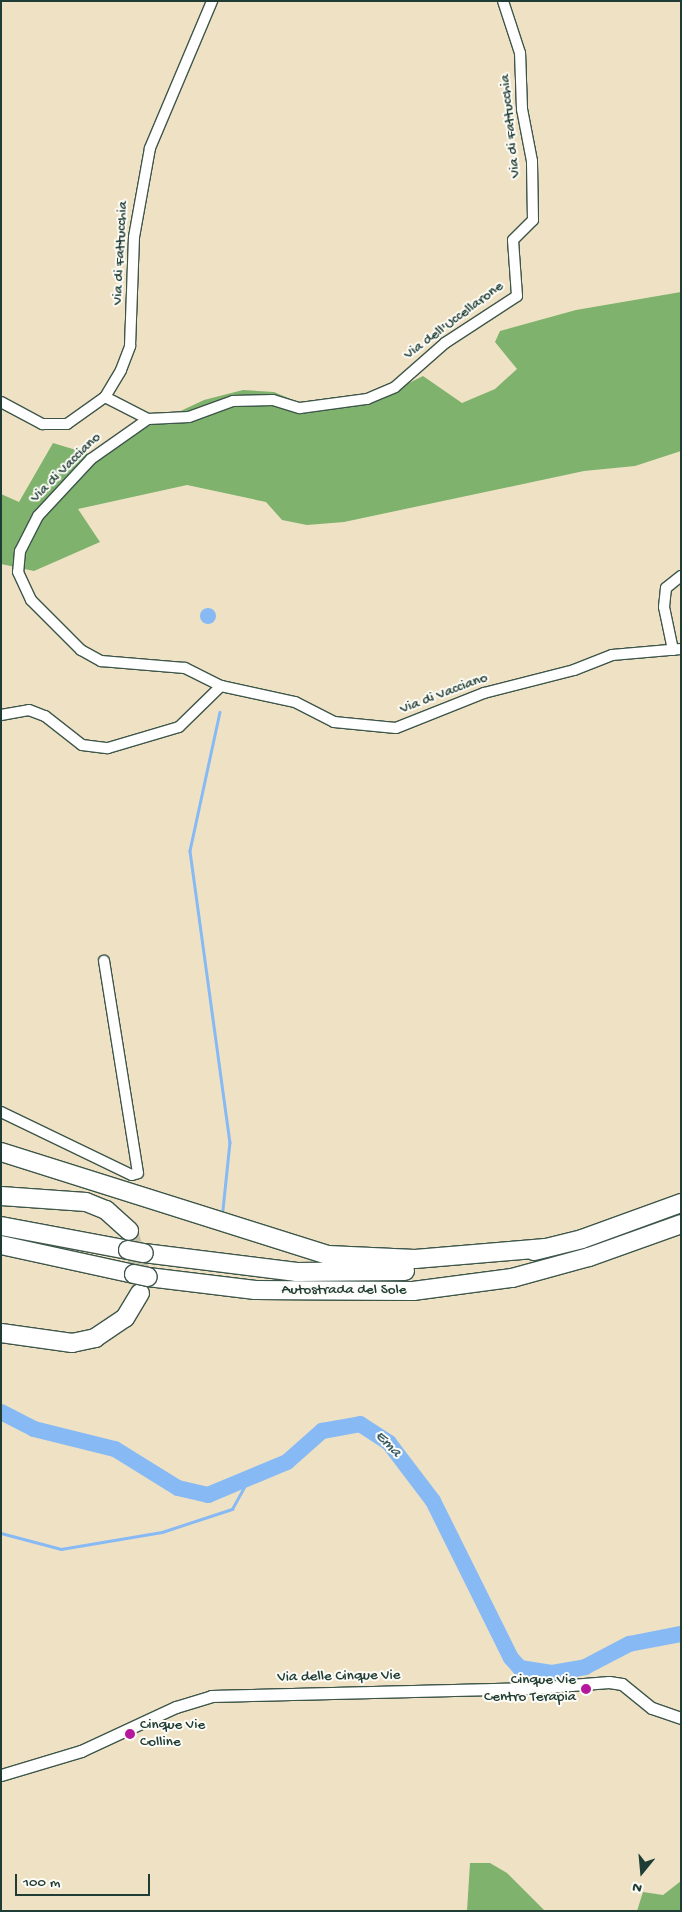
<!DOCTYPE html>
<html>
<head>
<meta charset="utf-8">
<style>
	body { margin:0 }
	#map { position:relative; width:682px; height:1912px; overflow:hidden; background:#efe2c4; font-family:"Gochi Hand",sans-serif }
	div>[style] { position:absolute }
	.forest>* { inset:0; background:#7eb26d }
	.water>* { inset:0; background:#87baf5 }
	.round { border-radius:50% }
	.stream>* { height:2.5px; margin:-1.25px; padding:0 1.25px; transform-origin:1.25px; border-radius:1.25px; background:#87baf5 }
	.river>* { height:16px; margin:-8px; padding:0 8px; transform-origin:8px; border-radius:8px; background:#87baf5 }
	.motorway-tunnel>* { height:18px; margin-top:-9px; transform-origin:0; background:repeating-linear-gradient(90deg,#c5c1a7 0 18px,transparent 0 27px) }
	.roads { filter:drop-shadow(1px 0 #3e564a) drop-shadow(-1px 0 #3e564a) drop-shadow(0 1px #3e564a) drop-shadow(0 -1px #3e564a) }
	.minor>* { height:10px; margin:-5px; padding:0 5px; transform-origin:5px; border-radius:5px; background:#fff }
	.tertiary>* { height:11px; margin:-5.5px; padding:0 5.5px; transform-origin:5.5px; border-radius:5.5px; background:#fff }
	.motorway>* { height:18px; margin:-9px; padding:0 9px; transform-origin:9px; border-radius:9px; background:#fff }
	.bridges { filter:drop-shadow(1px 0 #3e564a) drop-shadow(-1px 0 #3e564a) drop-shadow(0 1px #3e564a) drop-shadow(0 -1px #3e564a) }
	.motorway-bridge>* { height:18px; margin:-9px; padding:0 9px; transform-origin:9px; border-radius:9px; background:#fff }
	.dots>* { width:14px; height:14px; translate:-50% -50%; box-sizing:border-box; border:2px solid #fdfcf7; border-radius:50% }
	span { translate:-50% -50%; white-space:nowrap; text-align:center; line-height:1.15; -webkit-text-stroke:4px #fdfcf7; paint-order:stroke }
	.street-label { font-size:15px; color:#1f3d34 }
	.poi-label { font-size:15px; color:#1f3d34 }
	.right { translate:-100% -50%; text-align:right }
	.left { translate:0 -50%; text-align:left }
	.water-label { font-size:16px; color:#395c64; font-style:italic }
	.frame { position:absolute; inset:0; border:2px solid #1f3d34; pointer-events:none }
	.north { position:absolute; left:617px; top:1847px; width:50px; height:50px; -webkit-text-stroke:4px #fdfcf7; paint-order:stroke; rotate:197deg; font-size:14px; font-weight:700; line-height:20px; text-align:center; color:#1f3d34 }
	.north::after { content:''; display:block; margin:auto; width:18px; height:22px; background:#1f3d34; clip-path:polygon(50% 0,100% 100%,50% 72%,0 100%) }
	.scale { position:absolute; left:15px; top:1874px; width:135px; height:22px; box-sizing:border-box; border:2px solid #1f3d34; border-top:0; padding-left:6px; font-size:15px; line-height:18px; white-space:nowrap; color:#1f3d34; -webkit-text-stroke:4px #fdfcf7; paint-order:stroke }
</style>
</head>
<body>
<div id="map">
	<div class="forest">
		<div style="clip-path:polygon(681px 292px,681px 451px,635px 466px,584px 471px,344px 522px,307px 525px,282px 520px,266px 502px,187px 485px,78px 509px,100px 542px,34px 571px,1px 564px,1px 494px,19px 502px,53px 443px,99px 457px,140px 430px,204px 400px,243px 390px,274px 392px,300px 403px,377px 399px,423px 376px,462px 403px,495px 389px,517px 369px,495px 342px,500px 331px,576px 310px)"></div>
		<div style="clip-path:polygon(470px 1863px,490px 1863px,507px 1873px,545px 1911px,467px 1911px)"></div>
		<div style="clip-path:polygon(681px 1881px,681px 1911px,637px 1911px,643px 1892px,663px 1895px)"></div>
	</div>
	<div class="water">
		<div class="round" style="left:200px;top:608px;width:16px;height:16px"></div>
	</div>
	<div class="stream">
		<div style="left:220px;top:712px;width:142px;rotate:102.2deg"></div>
		<div style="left:190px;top:851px;width:294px;rotate:82.2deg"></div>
		<div style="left:230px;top:1142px;width:68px;rotate:95.9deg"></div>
		<div style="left:1px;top:1533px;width:62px;rotate:14.9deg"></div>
		<div style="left:61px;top:1549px;width:102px;rotate:-9.6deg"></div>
		<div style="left:162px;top:1532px;width:74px;rotate:-18.2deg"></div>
		<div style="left:232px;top:1509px;width:39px;rotate:-61deg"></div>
	</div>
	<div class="river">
		<div style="left:1px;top:1412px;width:37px;rotate:27deg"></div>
		<div style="left:34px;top:1429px;width:83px;rotate:13.9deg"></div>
		<div style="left:115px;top:1449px;width:74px;rotate:31.8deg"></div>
		<div style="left:178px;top:1488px;width:31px;rotate:13deg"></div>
		<div style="left:208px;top:1495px;width:86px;rotate:-22.7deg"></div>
		<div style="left:287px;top:1462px;width:47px;rotate:-41.5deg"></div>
		<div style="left:322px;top:1431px;width:39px;rotate:-10deg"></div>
		<div style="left:360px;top:1424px;width:35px;rotate:33deg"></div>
		<div style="left:389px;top:1443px;width:73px;rotate:52.8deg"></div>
		<div style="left:433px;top:1501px;width:175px;rotate:63.6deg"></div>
		<div style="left:511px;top:1658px;width:13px;rotate:48deg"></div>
		<div style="left:520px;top:1668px;width:32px;rotate:9deg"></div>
		<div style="left:552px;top:1673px;width:34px;rotate:-10deg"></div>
		<div style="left:585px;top:1667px;width:50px;rotate:-27.6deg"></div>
		<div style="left:629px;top:1644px;width:53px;rotate:-10.9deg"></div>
	</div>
	<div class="motorway-tunnel">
		<div style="left:129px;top:1231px;width:48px;rotate:74.2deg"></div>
		<div style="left:142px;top:1277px;width:13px;rotate:99deg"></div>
	</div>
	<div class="roads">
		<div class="minor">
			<div style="left:105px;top:397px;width:48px;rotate:27.1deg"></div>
			<div style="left:148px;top:419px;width:41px;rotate:-2.8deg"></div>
			<div style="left:189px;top:417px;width:47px;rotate:-20deg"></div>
			<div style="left:233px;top:401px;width:40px;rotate:-1.4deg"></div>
			<div style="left:273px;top:400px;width:28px;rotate:17deg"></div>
			<div style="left:300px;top:408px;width:68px;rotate:-7.7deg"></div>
			<div style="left:367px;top:399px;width:30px;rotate:-23deg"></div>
			<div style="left:395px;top:387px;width:67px;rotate:-41.3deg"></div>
			<div style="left:445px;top:343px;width:86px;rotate:-33.1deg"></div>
			<div style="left:517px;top:296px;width:56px;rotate:-94.1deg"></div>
			<div style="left:513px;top:240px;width:28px;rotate:-45deg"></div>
			<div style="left:533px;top:220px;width:59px;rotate:-91deg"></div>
			<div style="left:532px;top:161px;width:53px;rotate:-100.9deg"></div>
			<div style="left:522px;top:109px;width:56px;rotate:-92deg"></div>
			<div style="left:520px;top:53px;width:55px;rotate:-108.1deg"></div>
			<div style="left:1px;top:402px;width:47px;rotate:28.2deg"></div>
			<div style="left:42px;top:424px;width:25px"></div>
			<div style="left:67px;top:424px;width:47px;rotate:-35.4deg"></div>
			<div style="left:105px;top:397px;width:31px;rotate:-59deg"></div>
			<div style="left:121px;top:370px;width:26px;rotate:-69deg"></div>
			<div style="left:130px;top:346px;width:109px;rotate:-87.9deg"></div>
			<div style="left:134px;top:237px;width:90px;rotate:-79.8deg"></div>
			<div style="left:150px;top:148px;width:160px;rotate:-67.1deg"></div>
			<div style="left:148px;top:419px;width:70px;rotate:144.9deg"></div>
			<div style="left:91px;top:459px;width:78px;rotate:132.9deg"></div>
			<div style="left:38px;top:516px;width:39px;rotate:117deg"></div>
			<div style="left:20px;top:551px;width:21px;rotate:95deg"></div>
			<div style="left:18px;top:572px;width:31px;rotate:65deg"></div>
			<div style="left:31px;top:600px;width:71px;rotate:45deg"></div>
			<div style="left:81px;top:650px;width:23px;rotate:29deg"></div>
			<div style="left:101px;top:661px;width:84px;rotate:4.8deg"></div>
			<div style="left:185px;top:668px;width:40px;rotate:26.6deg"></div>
			<div style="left:673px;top:650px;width:44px;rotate:-101.8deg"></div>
			<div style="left:664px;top:607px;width:19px;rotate:-84deg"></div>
			<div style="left:666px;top:588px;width:19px;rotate:-39deg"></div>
			<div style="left:1px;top:715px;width:28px;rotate:-10deg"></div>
			<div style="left:29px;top:710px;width:17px;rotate:21deg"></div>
			<div style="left:45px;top:716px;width:47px;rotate:38.1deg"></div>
			<div style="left:82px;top:745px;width:26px;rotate:7deg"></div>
			<div style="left:108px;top:748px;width:74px;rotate:-16.5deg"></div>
			<div style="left:179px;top:727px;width:59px;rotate:-44.3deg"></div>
			<div style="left:221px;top:686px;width:76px;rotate:12.2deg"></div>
			<div style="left:295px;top:702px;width:44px;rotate:27.1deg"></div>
			<div style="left:334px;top:722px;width:62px;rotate:5.5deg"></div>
			<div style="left:396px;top:728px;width:95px;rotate:-21.7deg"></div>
			<div style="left:484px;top:693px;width:93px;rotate:-14.3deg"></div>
			<div style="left:574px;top:670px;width:41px;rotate:-21.5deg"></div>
			<div style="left:612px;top:655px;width:69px;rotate:-5deg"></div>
			<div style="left:1px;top:1112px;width:145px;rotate:25.7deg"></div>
			<div style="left:132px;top:1175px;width:6px;rotate:-18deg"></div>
			<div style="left:138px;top:1173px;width:215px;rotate:-99.1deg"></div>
		</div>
		<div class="tertiary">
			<div style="left:1px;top:1775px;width:84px;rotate:-16.7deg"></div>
			<div style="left:81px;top:1751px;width:105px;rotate:-24.9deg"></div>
			<div style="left:176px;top:1707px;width:37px;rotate:-17deg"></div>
			<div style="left:211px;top:1696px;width:323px;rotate:-1.4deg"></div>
			<div style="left:534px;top:1688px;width:75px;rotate:-4.6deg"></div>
			<div style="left:609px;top:1682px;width:13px;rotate:9deg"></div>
			<div style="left:622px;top:1684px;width:38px;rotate:39deg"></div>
			<div style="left:652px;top:1708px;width:31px;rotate:19deg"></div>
		</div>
		<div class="motorway">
			<div style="left:1px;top:1152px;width:343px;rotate:17.5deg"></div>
			<div style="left:328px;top:1255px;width:87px;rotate:2.6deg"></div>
			<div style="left:415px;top:1259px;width:131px;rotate:-4.8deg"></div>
			<div style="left:1px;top:1196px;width:85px;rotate:4deg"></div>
			<div style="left:86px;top:1202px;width:22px;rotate:22deg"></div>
			<div style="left:106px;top:1210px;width:31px;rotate:42deg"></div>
			<div style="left:1px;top:1226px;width:129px;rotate:10.7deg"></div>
			<div style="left:1px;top:1245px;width:136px;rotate:12.3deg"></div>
			<div style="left:534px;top:1251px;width:49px;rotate:-14deg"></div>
			<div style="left:582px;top:1239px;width:105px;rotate:-20deg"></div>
			<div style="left:144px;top:1253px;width:154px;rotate:7.1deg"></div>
			<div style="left:297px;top:1272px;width:108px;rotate:-0.5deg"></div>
			<div style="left:148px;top:1277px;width:108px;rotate:6.9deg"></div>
			<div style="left:255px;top:1290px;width:158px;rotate:0.4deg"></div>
			<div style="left:413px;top:1291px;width:100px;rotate:-7.5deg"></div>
			<div style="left:512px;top:1278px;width:80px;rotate:-15.3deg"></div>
			<div style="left:589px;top:1257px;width:98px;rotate:-19.7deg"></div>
			<div style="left:1px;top:1333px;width:72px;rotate:8deg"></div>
			<div style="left:72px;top:1343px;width:24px;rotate:-12deg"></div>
			<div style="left:95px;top:1338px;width:36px;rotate:-34deg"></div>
			<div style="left:125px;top:1318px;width:29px;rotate:-59deg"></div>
		</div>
	</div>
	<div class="bridges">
		<div class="motorway-bridge">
			<div style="left:128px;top:1250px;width:16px;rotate:11deg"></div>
			<div style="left:134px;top:1274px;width:14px;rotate:12deg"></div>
		</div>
	</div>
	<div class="dots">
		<div style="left:586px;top:1689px;background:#b5179e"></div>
		<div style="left:130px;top:1734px;background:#b5179e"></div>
	</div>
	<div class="street-label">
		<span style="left:511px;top:126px;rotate:-96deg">Via di Fattucchia</span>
		<span style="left:121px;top:253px;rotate:-87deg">Via di Fattucchia</span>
		<span style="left:454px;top:321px;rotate:-37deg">Via dell'Uccellarone</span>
		<span style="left:66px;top:468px;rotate:-45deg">Via di Vacciano</span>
		<span style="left:444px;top:694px;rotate:-21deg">Via di Vacciano</span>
		<span style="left:344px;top:1291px">Autostrada del Sole</span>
		<span style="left:339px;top:1677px;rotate:-1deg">Via delle Cinque Vie</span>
	</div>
	<div class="poi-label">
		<span class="right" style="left:576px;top:1689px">Cinque Vie<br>Centro Terapia</span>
		<span class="left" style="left:140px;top:1734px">Cinque Vie<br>Colline</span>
	</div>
	<div class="water-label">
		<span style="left:387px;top:1445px;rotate:46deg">Ema</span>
	</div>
	<div class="frame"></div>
	<div class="north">N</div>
	<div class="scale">100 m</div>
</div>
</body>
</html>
